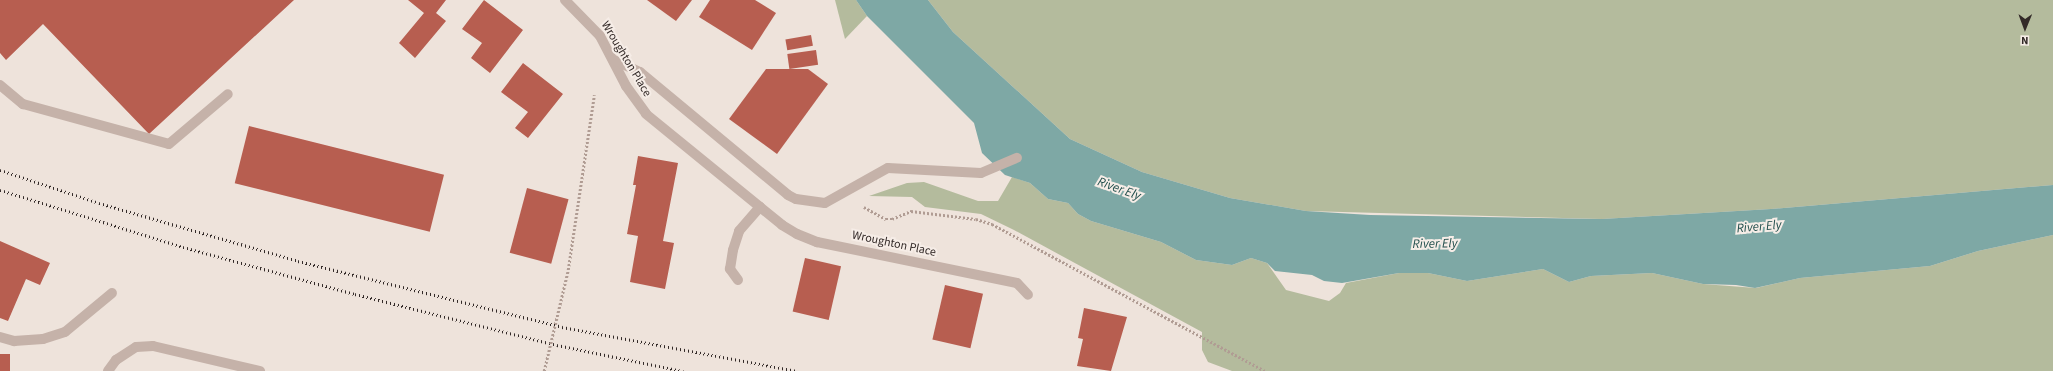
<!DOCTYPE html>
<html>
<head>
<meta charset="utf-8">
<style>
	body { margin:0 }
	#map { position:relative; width:2053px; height:371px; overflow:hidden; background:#eee3db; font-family:"Source Sans 3",sans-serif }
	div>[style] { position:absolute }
	.green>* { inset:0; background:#b4bb9d }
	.water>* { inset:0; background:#7ea8a5 }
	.building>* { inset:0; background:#b75e50; transform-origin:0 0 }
	.path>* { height:2.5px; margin-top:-1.25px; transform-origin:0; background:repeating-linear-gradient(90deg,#b09c93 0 2px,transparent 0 4px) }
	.minor>* { height:10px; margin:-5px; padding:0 5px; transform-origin:5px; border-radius:5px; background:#c5b2a9 }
	.rail>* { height:3px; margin-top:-1.5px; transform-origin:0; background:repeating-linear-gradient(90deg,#332a28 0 1px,transparent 0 4px) }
	.path-bridge>* { height:2.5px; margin-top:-1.25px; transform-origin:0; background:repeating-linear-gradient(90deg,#b09c93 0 2px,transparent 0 4px) }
	span { translate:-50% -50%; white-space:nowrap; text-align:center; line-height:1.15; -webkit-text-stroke:4px #f6ede7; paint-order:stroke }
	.street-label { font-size:12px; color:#332a28 }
	.water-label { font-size:13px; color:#224f4d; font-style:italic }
	.north { position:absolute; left:2005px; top:8px; width:40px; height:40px; -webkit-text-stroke:3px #f6ede7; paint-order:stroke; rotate:181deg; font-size:11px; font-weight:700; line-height:16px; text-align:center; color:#332a28 }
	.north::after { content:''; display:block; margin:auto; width:14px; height:18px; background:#332a28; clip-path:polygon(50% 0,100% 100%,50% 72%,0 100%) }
</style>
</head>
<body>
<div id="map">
	<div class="green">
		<div style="clip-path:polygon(835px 0,856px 0,867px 16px,845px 39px)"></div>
		<div style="clip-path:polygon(928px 0,2053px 0,2053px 185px,1771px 209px,1602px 219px,1306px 211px,1230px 198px,1142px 172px,1070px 139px,953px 32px)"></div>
		<div style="clip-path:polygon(1012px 177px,1030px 183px,1048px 199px,1068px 203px,1078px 214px,1091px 221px,1161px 242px,1196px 260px,1232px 265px,1251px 258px,1267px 263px,1286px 290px,1329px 301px,1340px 293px,1346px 283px,1399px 273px,1428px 273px,1467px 281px,1543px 269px,1569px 282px,1591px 276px,1652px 273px,1703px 284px,1756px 288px,1800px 278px,1930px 266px,1978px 251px,2053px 235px,2053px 371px,1232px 371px,1208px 362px,1202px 350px,1202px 332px,1014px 230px,981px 214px,925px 207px,912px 197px,869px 196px,907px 183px,924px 182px,978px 201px,998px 201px)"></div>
	</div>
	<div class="water">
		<div style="clip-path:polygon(856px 0,928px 0,953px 32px,1070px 139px,1142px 172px,1230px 198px,1306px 211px,1370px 215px,1602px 219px,1771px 209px,2053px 185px,2053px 235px,1978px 251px,1930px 266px,1800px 278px,1755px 288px,1736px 285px,1703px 284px,1652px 273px,1591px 276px,1569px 282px,1543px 269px,1467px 281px,1428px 273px,1399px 273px,1342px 283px,1324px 281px,1312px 275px,1275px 271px,1267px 263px,1251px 258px,1232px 265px,1196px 260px,1161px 242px,1091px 221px,1078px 214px,1068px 203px,1048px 199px,1030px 183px,1005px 175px,982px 153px,974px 123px,867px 16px)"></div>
	</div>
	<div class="building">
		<div style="clip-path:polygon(0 0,294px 0,149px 134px,43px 24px,6px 60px,0 53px)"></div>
		<div style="clip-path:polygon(408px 0,446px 0,436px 13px,446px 21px,415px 58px,399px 43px,424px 13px)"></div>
		<div style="clip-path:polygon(484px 0,523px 30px,490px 73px,471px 58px,482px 43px,462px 29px)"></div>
		<div style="clip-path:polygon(647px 0,692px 0,676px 21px)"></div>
		<div style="clip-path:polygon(710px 0,755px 0,776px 13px,752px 50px,699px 17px)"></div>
		<div style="left:811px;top:35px;width:11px;height:26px;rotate:80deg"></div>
		<div style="left:816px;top:50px;width:15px;height:29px;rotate:82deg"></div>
		<div style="clip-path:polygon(523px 63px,563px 94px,528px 138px,515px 128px,528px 112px,501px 92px)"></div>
		<div style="clip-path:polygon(766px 69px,808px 69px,828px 84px,777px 154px,729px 119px)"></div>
		<div style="left:249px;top:126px;width:201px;height:59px;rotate:14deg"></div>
		<div style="clip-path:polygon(638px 156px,678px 163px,663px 241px,674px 243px,665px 289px,630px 282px,638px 236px,627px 234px,636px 185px,633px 185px)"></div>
		<div style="left:527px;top:188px;width:43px;height:67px;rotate:15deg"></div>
		<div style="clip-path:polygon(0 241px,50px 263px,40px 285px,26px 279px,8px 321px,0 318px)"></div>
		<div style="left:805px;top:258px;width:37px;height:55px;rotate:13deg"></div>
		<div style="left:945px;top:285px;width:39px;height:56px;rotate:13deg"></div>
		<div style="clip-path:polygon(1084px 308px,1127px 317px,1111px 371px,1077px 366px,1083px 339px,1078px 338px)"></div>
		<div style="left:0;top:354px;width:10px;height:17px"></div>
	</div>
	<div class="path">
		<div style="left:864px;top:207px;width:25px;rotate:29deg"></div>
		<div style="left:886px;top:219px;width:6px"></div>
		<div style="left:892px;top:219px;width:21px;rotate:-23deg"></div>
		<div style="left:911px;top:211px;width:65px;rotate:7deg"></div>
		<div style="left:976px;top:219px;width:17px;rotate:17deg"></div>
		<div style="left:992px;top:224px;width:310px;rotate:28.3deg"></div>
		<div style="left:568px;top:270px;width:177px;rotate:-81.5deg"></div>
	</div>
	<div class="minor">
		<div style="left:565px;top:0;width:50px;rotate:45.8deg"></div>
		<div style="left:600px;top:36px;width:56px;rotate:62.5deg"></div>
		<div style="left:626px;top:86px;width:34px;rotate:54deg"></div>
		<div style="left:646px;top:114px;width:176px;rotate:39.2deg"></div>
		<div style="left:782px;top:225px;width:17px;rotate:31deg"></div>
		<div style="left:797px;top:234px;width:22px;rotate:22deg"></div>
		<div style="left:817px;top:242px;width:204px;rotate:11.6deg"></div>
		<div style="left:1017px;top:283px;width:16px;rotate:47deg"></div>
		<div style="left:614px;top:60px;width:29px;rotate:25deg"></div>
		<div style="left:640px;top:72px;width:192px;rotate:39.7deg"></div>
		<div style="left:788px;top:195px;width:9px;rotate:27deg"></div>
		<div style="left:796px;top:199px;width:29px;rotate:8deg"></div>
		<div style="left:825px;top:203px;width:72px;rotate:-29.1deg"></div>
		<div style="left:888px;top:168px;width:93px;rotate:3.1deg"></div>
		<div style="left:981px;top:173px;width:39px;rotate:-23deg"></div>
		<div style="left:0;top:85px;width:30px;rotate:40deg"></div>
		<div style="left:23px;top:104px;width:151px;rotate:15.3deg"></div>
		<div style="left:169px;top:144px;width:77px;rotate:-40.3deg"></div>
		<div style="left:738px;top:280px;width:14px;rotate:-126deg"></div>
		<div style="left:730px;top:269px;width:19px;rotate:-81deg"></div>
		<div style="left:733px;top:250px;width:20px;rotate:-72deg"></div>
		<div style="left:739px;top:231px;width:32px;rotate:-49deg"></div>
		<div style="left:0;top:337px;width:15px;rotate:16deg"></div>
		<div style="left:14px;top:341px;width:29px;rotate:-4deg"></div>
		<div style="left:43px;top:339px;width:23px;rotate:-18deg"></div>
		<div style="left:65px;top:332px;width:61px;rotate:-39.7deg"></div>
		<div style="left:108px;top:371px;width:14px;rotate:-54deg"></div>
		<div style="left:116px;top:360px;width:24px;rotate:-33deg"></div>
		<div style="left:136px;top:347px;width:17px;rotate:-3deg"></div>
		<div style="left:153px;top:346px;width:110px;rotate:13.2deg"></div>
	</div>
	<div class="rail">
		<div style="left:0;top:170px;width:104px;rotate:18.4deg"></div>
		<div style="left:99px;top:203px;width:207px;rotate:16.2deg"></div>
		<div style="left:298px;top:261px;width:272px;rotate:14deg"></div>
		<div style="left:562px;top:327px;width:239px;rotate:10.6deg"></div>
		<div style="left:0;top:190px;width:192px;rotate:17.3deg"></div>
		<div style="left:183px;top:247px;width:178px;rotate:15.3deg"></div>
		<div style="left:355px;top:294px;width:208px;rotate:14.2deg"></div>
		<div style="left:557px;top:345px;width:129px;rotate:11.7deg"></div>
	</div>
	<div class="path-bridge">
		<div style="left:544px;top:371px;width:104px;rotate:-76.6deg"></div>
	</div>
	<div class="street-label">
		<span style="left:626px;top:59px;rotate:59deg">Wroughton Place</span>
		<span style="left:894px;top:244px;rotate:12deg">Wroughton Place</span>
	</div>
	<div class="water-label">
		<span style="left:1119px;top:189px;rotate:20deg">River Ely</span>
		<span style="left:1759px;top:227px;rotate:-5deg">River Ely</span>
		<span style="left:1435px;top:244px;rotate:-1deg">River Ely</span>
	</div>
	<div class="north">N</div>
</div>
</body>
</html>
